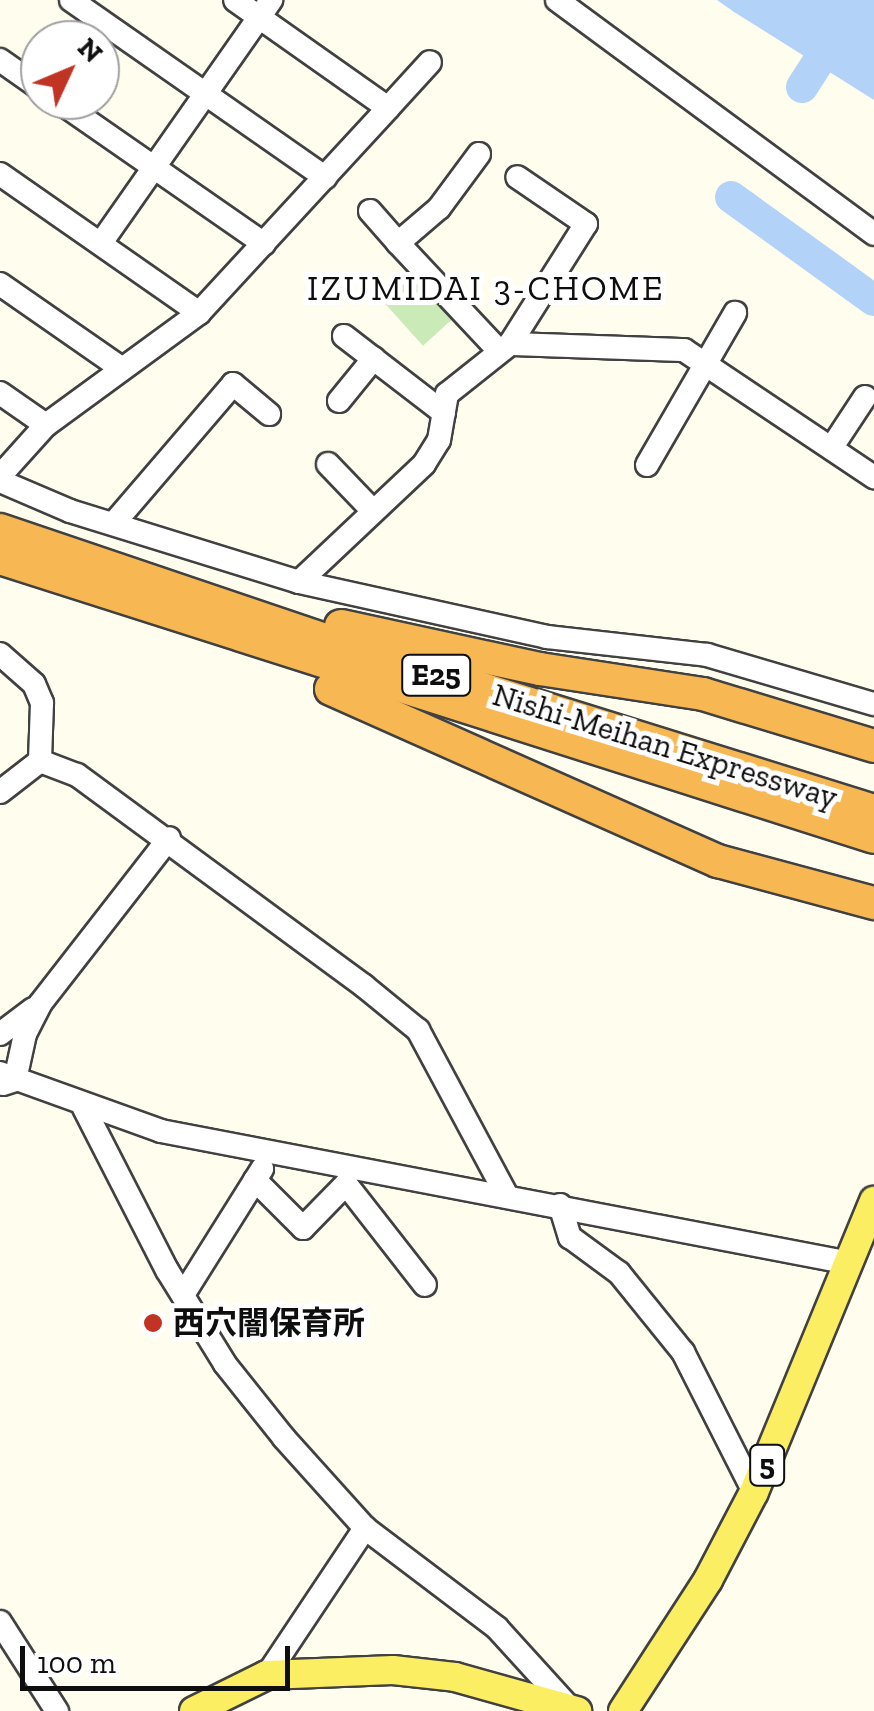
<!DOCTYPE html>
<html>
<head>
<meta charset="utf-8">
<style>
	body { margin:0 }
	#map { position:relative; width:874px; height:1711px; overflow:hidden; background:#fffeee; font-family:"Zilla Slab","Noto Sans JP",serif }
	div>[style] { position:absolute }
	.green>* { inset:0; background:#caeab7; transform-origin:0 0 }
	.water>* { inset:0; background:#b2d3f7 }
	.river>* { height:32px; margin:-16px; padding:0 16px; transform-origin:16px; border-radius:16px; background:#b2d3f7 }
	.roads { filter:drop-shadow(2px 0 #414141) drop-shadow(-2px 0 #414141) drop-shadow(0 2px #414141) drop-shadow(0 -2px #414141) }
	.minor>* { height:22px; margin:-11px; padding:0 11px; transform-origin:11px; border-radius:11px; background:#fff }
	.major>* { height:28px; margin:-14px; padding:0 14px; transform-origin:14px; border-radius:14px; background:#fbee62 }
	.highway>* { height:32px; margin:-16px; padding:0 16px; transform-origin:16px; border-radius:16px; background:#f7b854 }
	.dots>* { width:28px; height:28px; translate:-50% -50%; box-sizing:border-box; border:5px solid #fff; border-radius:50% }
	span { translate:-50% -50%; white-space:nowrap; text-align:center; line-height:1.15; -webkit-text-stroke:10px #fff; paint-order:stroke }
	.shield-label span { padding:2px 8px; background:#fff; border:2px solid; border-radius:8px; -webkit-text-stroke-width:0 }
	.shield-label { font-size:30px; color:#0e0e0e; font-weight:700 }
	.street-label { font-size:32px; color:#0e0e0e }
	.poi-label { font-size:32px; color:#0e0e0e; font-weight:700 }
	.left { translate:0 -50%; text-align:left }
	.neighbourhood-label { font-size:35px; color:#0e0e0e; letter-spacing:2.5px }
	.north { position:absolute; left:20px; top:20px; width:100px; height:100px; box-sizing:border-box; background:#fff; border:2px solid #9f9f9f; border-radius:50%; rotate:46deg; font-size:28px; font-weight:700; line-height:40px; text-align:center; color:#0e0e0e }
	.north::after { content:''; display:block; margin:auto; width:35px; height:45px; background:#c13423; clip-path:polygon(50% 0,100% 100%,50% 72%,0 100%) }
	.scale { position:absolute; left:20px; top:1646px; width:270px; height:45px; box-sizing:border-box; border:5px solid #0e0e0e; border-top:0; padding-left:12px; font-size:30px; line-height:35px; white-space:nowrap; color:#0e0e0e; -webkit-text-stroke:8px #fff; paint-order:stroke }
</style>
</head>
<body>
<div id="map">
	<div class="green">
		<div style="left:414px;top:273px;width:60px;height:42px;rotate:48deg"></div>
	</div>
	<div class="water">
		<div style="clip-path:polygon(717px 0,874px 0,874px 100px,734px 12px)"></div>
	</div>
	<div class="river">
		<div style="left:802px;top:87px;width:103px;rotate:-57.2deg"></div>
		<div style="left:731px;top:197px;width:176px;rotate:35.8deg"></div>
	</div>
	<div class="roads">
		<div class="minor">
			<div style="left:71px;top:0;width:310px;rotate:34.9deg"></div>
			<div style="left:557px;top:0;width:394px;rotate:36.4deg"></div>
			<div style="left:0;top:60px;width:49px;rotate:35deg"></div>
			<div style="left:57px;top:100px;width:252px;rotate:34.8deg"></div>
			<div style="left:388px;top:108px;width:62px;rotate:-47.6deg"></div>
			<div style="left:479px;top:154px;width:67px;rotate:126.5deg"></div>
			<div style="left:439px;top:208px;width:54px;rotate:139.5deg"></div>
			<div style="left:398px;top:243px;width:146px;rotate:46.9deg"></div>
			<div style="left:0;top:174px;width:243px;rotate:34.9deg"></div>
			<div style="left:370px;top:211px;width:43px;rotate:48.8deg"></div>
			<div style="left:101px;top:243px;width:297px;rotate:-55deg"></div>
			<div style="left:0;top:284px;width:147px;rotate:34.8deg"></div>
			<div style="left:344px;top:336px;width:126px;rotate:37.6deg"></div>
			<div style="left:510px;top:344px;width:174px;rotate:2deg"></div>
			<div style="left:684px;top:350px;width:229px;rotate:33.8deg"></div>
			<div style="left:0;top:393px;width:56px;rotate:34.8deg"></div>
			<div style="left:339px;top:401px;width:55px;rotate:-50.9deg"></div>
			<div style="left:832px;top:447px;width:60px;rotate:-56.6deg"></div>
			<div style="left:328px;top:464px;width:65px;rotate:46.2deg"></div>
			<div style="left:647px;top:465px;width:176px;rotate:-59.9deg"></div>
			<div style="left:0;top:476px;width:69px;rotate:-48deg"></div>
			<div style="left:46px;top:425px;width:190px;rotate:-36.2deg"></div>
			<div style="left:199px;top:313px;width:279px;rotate:-47.3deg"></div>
			<div style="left:388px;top:108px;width:187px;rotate:-144.8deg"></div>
			<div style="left:0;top:481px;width:76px;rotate:23.2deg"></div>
			<div style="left:70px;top:511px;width:240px;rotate:17.2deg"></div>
			<div style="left:299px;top:582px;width:254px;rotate:12.5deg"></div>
			<div style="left:547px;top:637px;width:161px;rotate:6.4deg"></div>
			<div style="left:707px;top:655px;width:174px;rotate:16.4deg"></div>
			<div style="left:114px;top:523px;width:183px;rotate:-49.4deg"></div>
			<div style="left:233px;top:384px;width:47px;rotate:39.8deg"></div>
			<div style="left:299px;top:582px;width:172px;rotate:-43.3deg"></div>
			<div style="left:424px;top:464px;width:28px;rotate:-58deg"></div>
			<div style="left:439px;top:440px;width:47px;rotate:-80.1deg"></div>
			<div style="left:447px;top:394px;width:80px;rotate:-38.4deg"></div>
			<div style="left:510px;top:344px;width:142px;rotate:-57.7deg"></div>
			<div style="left:586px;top:224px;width:83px;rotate:-145.7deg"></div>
			<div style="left:0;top:654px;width:45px;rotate:41.4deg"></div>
			<div style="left:34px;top:684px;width:21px;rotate:67deg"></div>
			<div style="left:42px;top:703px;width:58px;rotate:92deg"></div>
			<div style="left:0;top:792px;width:51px;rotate:-37.8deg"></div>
			<div style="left:40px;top:761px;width:40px;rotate:21deg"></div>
			<div style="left:77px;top:775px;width:356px;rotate:36.3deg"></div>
			<div style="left:364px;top:986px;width:70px;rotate:39.2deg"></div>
			<div style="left:418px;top:1030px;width:186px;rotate:61.8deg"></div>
			<div style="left:0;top:1034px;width:41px;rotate:-37.1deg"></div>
			<div style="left:0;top:1073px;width:171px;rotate:19.8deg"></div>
			<div style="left:161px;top:1131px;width:702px;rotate:10.85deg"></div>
			<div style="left:3px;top:1084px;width:13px;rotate:-18deg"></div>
			<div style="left:15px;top:1080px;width:47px;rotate:-77.7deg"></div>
			<div style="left:25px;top:1034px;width:34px;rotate:-63deg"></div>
			<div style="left:40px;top:1004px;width:210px;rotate:-52.1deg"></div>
			<div style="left:84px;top:1108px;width:182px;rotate:62.9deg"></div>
			<div style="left:167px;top:1270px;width:110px;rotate:58.3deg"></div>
			<div style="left:225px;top:1364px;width:95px;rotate:51.4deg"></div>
			<div style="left:284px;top:1438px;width:121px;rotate:48deg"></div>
			<div style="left:365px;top:1528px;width:166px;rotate:37.1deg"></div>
			<div style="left:497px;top:1628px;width:107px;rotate:47.7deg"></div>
			<div style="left:255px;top:1180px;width:68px;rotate:45deg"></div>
			<div style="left:303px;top:1228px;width:62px;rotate:-45.7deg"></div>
			<div style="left:346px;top:1184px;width:128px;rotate:52deg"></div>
			<div style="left:560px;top:1205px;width:34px;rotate:73deg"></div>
			<div style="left:570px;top:1237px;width:61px;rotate:36.3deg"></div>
			<div style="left:619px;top:1273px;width:102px;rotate:51deg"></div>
			<div style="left:683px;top:1352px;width:157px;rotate:63.1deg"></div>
			<div style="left:183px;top:1295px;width:149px;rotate:-57.9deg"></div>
			<div style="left:0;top:1622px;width:106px;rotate:57.4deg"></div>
			<div style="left:267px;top:1675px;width:177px;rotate:-56.3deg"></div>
		</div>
		<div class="major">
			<div style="left:194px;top:1711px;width:81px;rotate:-26.3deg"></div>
			<div style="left:267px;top:1675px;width:126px;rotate:-2.3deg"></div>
			<div style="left:393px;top:1670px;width:62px;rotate:6.4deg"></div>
			<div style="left:455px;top:1677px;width:127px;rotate:15.6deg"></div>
			<div style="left:623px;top:1711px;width:156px;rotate:-57deg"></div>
			<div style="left:708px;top:1580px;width:99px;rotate:-62.4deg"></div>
			<div style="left:754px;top:1492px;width:315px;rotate:-67.6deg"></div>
		</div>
		<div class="highway">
			<div style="left:0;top:530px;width:340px;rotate:18.7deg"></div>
			<div style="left:322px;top:639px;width:578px;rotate:17.31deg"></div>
			<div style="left:0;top:558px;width:917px;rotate:17.7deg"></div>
			<div style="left:341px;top:626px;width:204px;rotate:12.2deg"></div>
			<div style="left:540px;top:669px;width:165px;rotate:8.7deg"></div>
			<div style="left:703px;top:694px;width:179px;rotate:16.9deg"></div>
			<div style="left:331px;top:689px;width:424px;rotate:24deg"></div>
			<div style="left:718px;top:861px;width:162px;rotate:15.1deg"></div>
		</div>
	</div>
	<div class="dots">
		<div style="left:153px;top:1323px;background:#c13423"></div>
	</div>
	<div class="shield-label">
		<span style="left:436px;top:675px">E25</span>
		<span style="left:767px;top:1465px">5</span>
	</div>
	<div class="street-label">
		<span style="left:665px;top:746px;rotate:17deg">Nishi-Meihan Expressway</span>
	</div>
	<div class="poi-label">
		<span class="left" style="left:173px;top:1323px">西穴闇保育所</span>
	</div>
	<div class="neighbourhood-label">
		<span style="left:486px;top:288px">IZUMIDAI 3-CHOME</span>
	</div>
	<div class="north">N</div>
	<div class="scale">100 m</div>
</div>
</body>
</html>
